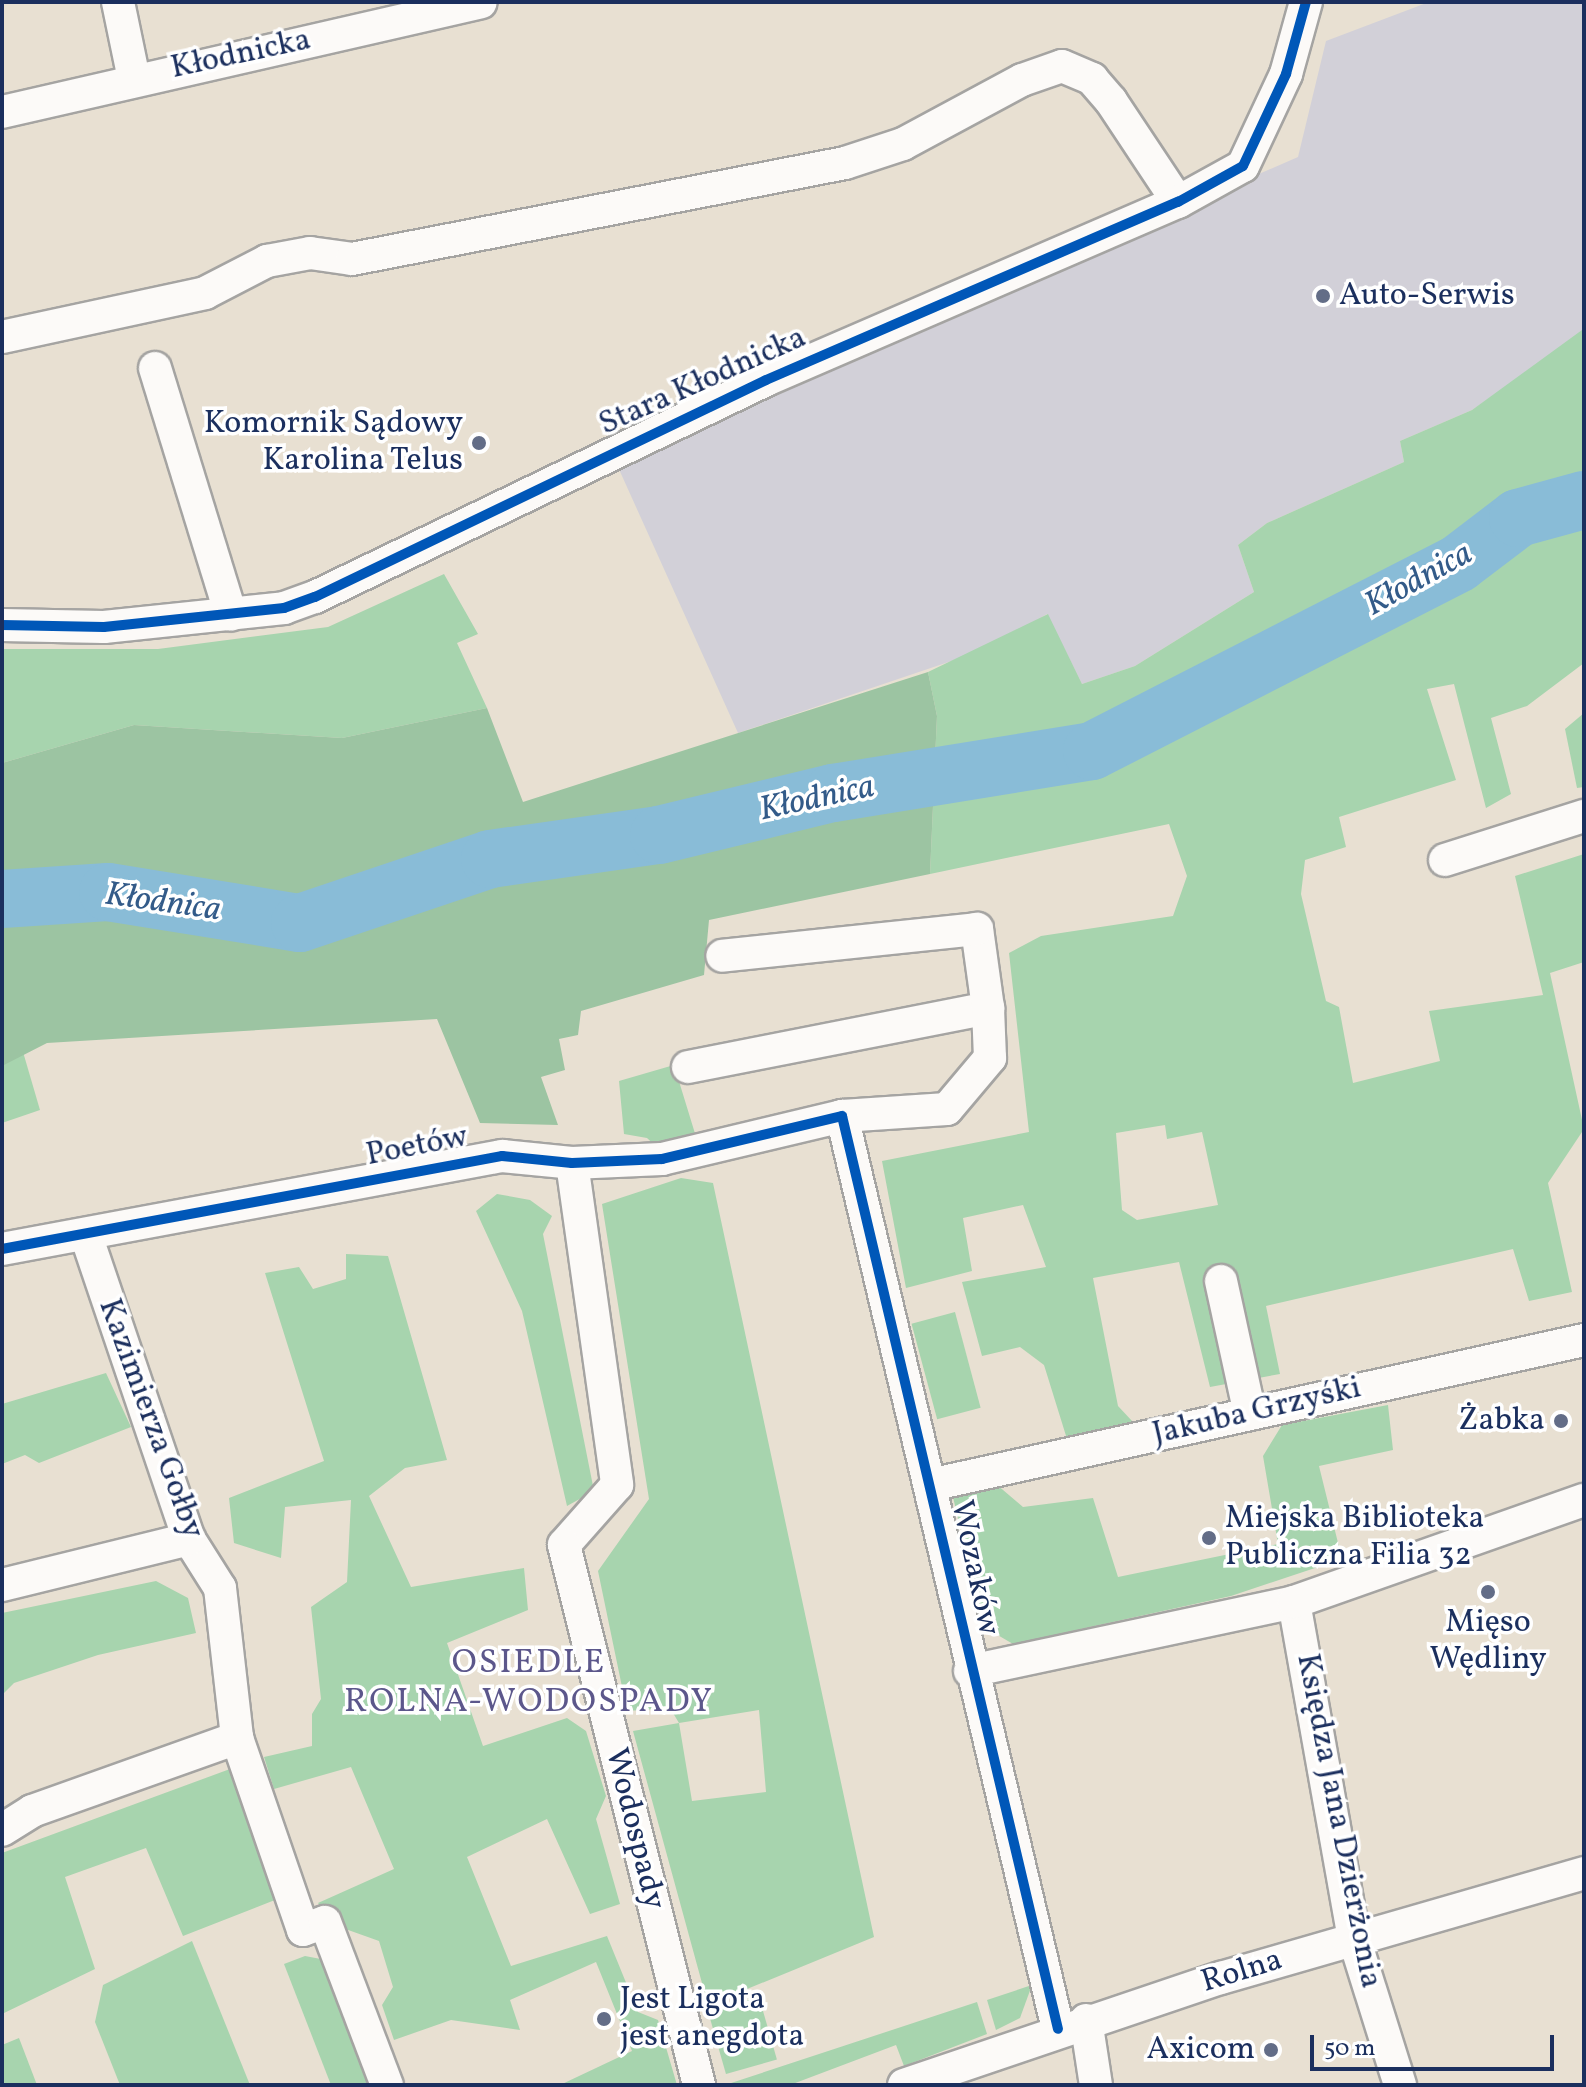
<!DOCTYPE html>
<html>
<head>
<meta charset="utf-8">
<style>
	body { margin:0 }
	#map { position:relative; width:1586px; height:2087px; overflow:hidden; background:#e8e0d2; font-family:Vollkorn,serif }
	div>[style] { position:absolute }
	.industrial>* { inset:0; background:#d2d0d8 }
	.green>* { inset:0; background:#a7d4ae; transform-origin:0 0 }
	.forest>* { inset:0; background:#9cc4a2 }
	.river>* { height:58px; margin:-29px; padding:0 29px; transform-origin:29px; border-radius:29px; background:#89bcd7 }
	.roads { filter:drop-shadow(2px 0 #a5a4a2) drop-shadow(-2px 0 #a5a4a2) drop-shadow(0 2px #a5a4a2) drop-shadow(0 -2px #a5a4a2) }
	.minor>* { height:32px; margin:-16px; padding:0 16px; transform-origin:16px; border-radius:16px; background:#fcfaf8 }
	.cycleway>* { height:10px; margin:-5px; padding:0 5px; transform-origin:5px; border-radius:5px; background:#0057b8 }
	.dots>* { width:22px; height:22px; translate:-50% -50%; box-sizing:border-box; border:4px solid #fff; border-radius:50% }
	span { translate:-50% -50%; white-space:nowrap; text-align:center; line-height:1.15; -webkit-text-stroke:7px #fff; paint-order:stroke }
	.street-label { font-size:32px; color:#1b2f5e }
	.poi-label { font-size:32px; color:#1b2f5e }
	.left { translate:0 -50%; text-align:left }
	.right { translate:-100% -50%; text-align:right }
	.water-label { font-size:34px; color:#335b89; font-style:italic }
	.neighbourhood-label { font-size:34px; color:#5c578b; letter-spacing:2px }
	.frame { position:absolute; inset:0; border:4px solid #1b2f5e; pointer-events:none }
	.scale { position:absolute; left:1310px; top:2035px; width:244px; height:36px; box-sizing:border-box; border:4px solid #1b2f5e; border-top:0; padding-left:10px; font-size:24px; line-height:28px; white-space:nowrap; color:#1b2f5e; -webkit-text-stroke:6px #fff; paint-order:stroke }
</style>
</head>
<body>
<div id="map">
	<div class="industrial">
		<div style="clip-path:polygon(1429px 2px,1584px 2px,1584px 332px,1472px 410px,1400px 441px,1404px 462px,1267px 523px,1238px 545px,1254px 592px,1135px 666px,1082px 684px,1047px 614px,987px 649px,738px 733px,613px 456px,1298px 157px,1326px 41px)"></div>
	</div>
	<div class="green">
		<div style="clip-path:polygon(evenodd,1582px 330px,1584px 663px,1527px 706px,1491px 718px,1511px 794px,1486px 808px,1454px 684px,1427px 689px,1456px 780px,1339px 817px,1346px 847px,1305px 860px,1301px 894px,1326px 1001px,1339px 1007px,1353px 1083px,1440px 1061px,1429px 1011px,1543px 995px,1515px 876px,1584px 854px,1584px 962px,1550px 973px,1584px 1129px,1548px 1183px,1572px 1292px,1529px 1301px,1513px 1249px,1266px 1306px,1280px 1374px,1210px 1387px,1179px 1262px,1093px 1278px,1118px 1406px,1133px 1422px,1067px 1439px,1044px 1365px,1020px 1347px,982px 1356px,962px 1282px,1046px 1267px,1023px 1205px,963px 1218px,972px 1271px,906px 1288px,882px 1161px,1029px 1132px,1009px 953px,1041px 936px,1173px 916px,1187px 876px,1169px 824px,930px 874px,937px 716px,928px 672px,1048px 614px,1082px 684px,1135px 666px,1254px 592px,1238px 545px,1267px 523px,1404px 462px,1400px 441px,1472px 410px,1582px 330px,1165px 1125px,1167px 1139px,1202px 1132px,1218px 1205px,1137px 1220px,1122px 1210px,1116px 1133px,1165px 1125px)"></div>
		<div style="clip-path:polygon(444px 574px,478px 634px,457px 643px,487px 708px,342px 738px,134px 725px,2px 763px,2px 649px,158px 649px,328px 627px)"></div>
		<div style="clip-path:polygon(1584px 713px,1584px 787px,1577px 788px,1565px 729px)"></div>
		<div style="clip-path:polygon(2px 980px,40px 1110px,2px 1123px)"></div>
		<div style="clip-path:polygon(674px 1065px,697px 1140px,662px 1152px,647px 1138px,624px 1134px,619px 1081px)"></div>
		<div style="clip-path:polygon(evenodd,681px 1178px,713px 1183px,874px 1937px,708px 2005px,633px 1731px,679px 1723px,670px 1708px,627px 1711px,598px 1571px,649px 1499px,602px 1204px,681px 1178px,759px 1710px,766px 1792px,692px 1801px,679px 1723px,759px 1710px)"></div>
		<div style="clip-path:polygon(497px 1194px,530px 1200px,552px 1216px,543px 1234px,594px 1491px,567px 1506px,522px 1311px,476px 1211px)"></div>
		<div style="clip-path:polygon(346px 1254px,388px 1256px,447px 1460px,405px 1468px,369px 1496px,411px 1587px,524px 1568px,528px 1610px,447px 1643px,483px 1746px,567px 1718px,586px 1731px,606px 1796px,596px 1819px,620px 1904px,590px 1914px,547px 1819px,467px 1857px,511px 1966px,607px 1936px,638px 2012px,658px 2020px,677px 2085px,560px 2085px,632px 2051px,596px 1962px,510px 2000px,520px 2030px,451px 2020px,394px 2040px,382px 2005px,393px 1987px,379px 1941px,337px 1926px,318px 1903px,394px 1869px,351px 1767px,274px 1789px,264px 1757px,312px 1746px,312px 1714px,321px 1699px,311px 1607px,347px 1582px,351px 1500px,285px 1507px,281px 1558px,234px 1543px,229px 1498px,324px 1461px,265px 1273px,299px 1267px,313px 1289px,346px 1279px)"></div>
		<div style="left:955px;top:1312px;width:99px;height:45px;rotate:75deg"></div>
		<div style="clip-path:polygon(106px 1373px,131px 1427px,39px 1463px,25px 1455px,2px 1464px,2px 1404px)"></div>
		<div style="clip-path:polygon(1388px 1405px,1393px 1450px,1319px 1466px,1342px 1559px,1231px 1596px,1013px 1644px,984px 1627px,952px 1493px,996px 1484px,1023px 1507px,1093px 1498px,1118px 1577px,1278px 1544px,1263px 1456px,1282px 1425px)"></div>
		<div style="clip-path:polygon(156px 1581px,188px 1598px,196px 1633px,98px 1655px,14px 1683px,2px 1695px,2px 1613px)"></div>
		<div style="clip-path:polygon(230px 1769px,280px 1898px,183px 1936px,146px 1848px,65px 1877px,95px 1969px,2px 2014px,2px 1853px)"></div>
		<div style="clip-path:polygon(192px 1941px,250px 2085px,120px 2085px,95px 2022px,103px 1985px)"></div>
		<div style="clip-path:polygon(305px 1956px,326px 1960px,377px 2085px,331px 2085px,284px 1964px)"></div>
		<div style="clip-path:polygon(1032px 1985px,1020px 2018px,996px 2030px,987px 2000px)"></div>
		<div style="left:759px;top:1997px;width:65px;height:53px;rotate:74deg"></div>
		<div style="clip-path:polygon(977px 2002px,987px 2034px,904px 2066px,896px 2045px,790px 2085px,725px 2085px)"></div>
		<div style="clip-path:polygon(19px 2038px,37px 2085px,2px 2085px,2px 2045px)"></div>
	</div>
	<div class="forest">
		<div style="clip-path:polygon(928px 672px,937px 716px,930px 874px,709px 920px,704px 975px,581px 1011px,578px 1035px,559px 1039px,565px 1070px,541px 1077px,558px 1125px,480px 1123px,437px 1019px,47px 1043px,2px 1066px,2px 763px,134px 725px,342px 738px,487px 708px,523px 802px)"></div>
	</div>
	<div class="river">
		<div style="left:2px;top:899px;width:106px;rotate:-3.8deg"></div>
		<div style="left:108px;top:892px;width:194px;rotate:9.2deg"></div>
		<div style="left:300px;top:923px;width:200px;rotate:-18.6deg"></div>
		<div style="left:490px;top:859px;width:171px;rotate:-8.1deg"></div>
		<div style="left:659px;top:835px;width:179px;rotate:-13.6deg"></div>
		<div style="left:833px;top:793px;width:262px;rotate:-9.2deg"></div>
		<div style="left:1092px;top:751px;width:412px;rotate:-27.1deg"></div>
		<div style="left:1459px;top:563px;width:74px;rotate:-37.3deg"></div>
		<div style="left:1518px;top:518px;width:68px;rotate:-15.3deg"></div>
	</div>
	<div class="roads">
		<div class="minor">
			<div style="left:118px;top:2px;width:79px;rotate:78.3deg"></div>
			<div style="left:2px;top:112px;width:491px;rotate:-12.9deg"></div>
			<div style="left:2px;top:337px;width:208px;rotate:-12.2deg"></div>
			<div style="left:205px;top:293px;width:70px;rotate:-27.3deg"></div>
			<div style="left:267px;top:261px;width:44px;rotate:-10.5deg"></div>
			<div style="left:310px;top:253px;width:42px;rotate:8.1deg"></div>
			<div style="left:352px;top:259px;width:502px;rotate:-11.02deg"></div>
			<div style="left:845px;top:163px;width:61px;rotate:-18.1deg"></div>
			<div style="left:903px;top:144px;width:135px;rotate:-28.3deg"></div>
			<div style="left:1022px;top:80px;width:42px;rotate:-19.3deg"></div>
			<div style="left:1062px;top:66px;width:33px;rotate:23deg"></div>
			<div style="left:1092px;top:79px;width:29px;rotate:49deg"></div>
			<div style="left:1111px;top:101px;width:121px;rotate:56.4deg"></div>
			<div style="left:155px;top:368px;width:258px;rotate:72.9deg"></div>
			<div style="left:2px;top:625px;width:102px;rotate:1.1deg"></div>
			<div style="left:104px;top:627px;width:181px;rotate:-6deg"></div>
			<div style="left:284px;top:608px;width:33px;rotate:-20deg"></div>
			<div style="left:315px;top:597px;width:500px;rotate:-25.69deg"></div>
			<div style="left:766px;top:380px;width:449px;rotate:-23.4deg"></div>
			<div style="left:1178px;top:202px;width:74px;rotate:-29deg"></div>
			<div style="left:1243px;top:166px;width:102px;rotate:-64.9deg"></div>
			<div style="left:1286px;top:74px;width:75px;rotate:-74.5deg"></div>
			<div style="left:1445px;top:860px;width:146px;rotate:-17.6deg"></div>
			<div style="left:688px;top:1067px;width:306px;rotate:-11.1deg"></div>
			<div style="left:988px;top:1008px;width:80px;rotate:-97.9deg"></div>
			<div style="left:977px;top:929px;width:256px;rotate:174deg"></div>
			<div style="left:842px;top:1116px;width:938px;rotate:76.69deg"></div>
			<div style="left:572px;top:1163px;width:325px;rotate:82deg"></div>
			<div style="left:617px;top:1485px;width:80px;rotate:131.5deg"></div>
			<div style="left:564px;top:1545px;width:557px;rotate:75.96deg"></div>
			<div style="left:87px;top:1238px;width:318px;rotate:71.3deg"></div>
			<div style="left:189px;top:1539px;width:58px;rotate:57.7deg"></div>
			<div style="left:220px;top:1588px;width:151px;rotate:83.5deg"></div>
			<div style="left:2px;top:1249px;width:509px;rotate:-10.54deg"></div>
			<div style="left:502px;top:1156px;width:70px;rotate:5.7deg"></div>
			<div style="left:572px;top:1163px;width:90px;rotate:-2.5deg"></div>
			<div style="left:662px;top:1159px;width:185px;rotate:-13.4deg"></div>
			<div style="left:842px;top:1116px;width:105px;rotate:-3.8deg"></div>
			<div style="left:947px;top:1109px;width:67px;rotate:-49.9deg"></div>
			<div style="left:990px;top:1058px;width:50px;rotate:-92.3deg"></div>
			<div style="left:1221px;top:1281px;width:136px;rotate:77.7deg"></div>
			<div style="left:930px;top:1485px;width:670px;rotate:-12.5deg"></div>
			<div style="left:2px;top:1585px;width:193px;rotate:-13.8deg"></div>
			<div style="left:1294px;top:1602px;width:341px;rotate:79.9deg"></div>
			<div style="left:1354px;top:1938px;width:154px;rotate:72.6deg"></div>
			<div style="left:970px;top:1671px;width:331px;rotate:-12deg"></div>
			<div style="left:1294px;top:1602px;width:307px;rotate:-19.4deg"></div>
			<div style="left:2px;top:1830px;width:36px;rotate:-32deg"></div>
			<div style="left:32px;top:1811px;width:218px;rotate:-19.6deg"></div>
			<div style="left:237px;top:1738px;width:203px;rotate:71deg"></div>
			<div style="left:303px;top:1930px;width:23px;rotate:-20deg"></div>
			<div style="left:325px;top:1922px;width:174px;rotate:69.2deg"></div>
			<div style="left:1086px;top:2020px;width:66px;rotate:81.3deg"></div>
			<div style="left:904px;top:2085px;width:335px;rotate:-18.7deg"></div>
			<div style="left:1221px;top:1978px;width:378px;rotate:-16.1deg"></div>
		</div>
	</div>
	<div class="cycleway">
		<div style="left:2px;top:625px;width:102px;rotate:1.1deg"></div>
		<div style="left:104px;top:627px;width:181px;rotate:-6deg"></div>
		<div style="left:284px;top:608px;width:33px;rotate:-20deg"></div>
		<div style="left:315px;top:597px;width:500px;rotate:-25.69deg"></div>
		<div style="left:766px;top:380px;width:449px;rotate:-23.4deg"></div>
		<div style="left:1178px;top:202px;width:74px;rotate:-29deg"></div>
		<div style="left:1243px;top:166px;width:102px;rotate:-64.9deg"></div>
		<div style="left:1286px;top:74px;width:75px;rotate:-74.5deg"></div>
		<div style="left:2px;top:1249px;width:509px;rotate:-10.54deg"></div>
		<div style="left:502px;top:1156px;width:70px;rotate:5.7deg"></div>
		<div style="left:572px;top:1163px;width:90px;rotate:-2.5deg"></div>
		<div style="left:662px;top:1159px;width:185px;rotate:-13.4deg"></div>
		<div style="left:842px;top:1116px;width:938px;rotate:76.69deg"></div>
	</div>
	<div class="dots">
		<div style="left:1323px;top:296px;background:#636d87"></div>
		<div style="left:479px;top:443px;background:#636d87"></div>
		<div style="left:1561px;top:1421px;background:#636d87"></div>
		<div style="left:1209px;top:1538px;background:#636d87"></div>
		<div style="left:1488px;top:1592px;background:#636d87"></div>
		<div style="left:604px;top:2019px;background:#636d87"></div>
		<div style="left:1271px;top:2050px;background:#636d87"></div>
	</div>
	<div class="street-label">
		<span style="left:241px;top:55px;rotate:-12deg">Kłodnicka</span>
		<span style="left:703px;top:382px;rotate:-24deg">Stara Kłodnicka</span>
		<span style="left:417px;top:1147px;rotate:-11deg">Poetów</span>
		<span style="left:1257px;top:1412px;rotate:-13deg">Jakuba Grzyśki</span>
		<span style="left:150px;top:1419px;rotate:70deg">Kazimierza Gołby</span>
		<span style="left:974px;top:1568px;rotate:78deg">Wozaków</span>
		<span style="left:1338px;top:1821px;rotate:79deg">Księdza Jana Dzierżonia</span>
		<span style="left:634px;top:1829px;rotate:76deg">Wodospady</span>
		<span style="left:1242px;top:1972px;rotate:-17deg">Rolna</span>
	</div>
	<div class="poi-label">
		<span class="left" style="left:1339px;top:296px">Auto-Serwis</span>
		<span class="right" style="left:463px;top:443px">Komornik Sądowy<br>Karolina Telus</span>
		<span class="right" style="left:1545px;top:1421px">Żabka</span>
		<span class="left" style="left:1225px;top:1538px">Miejska Biblioteka<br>Publiczna Filia 32</span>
		<span style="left:1488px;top:1642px">Mięso<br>Wędliny</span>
		<span class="left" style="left:620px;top:2019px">Jest Ligota<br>jest anegdota</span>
		<span class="right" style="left:1255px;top:2050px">Axicom</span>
	</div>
	<div class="water-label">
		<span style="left:1419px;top:580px;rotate:-29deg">Kłodnica</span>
		<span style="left:817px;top:799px;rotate:-12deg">Kłodnica</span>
		<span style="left:163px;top:903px;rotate:8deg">Kłodnica</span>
	</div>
	<div class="neighbourhood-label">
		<span style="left:529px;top:1683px">OSIEDLE<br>ROLNA-WODOSPADY</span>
	</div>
	<div class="frame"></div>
	<div class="scale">50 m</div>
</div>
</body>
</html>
